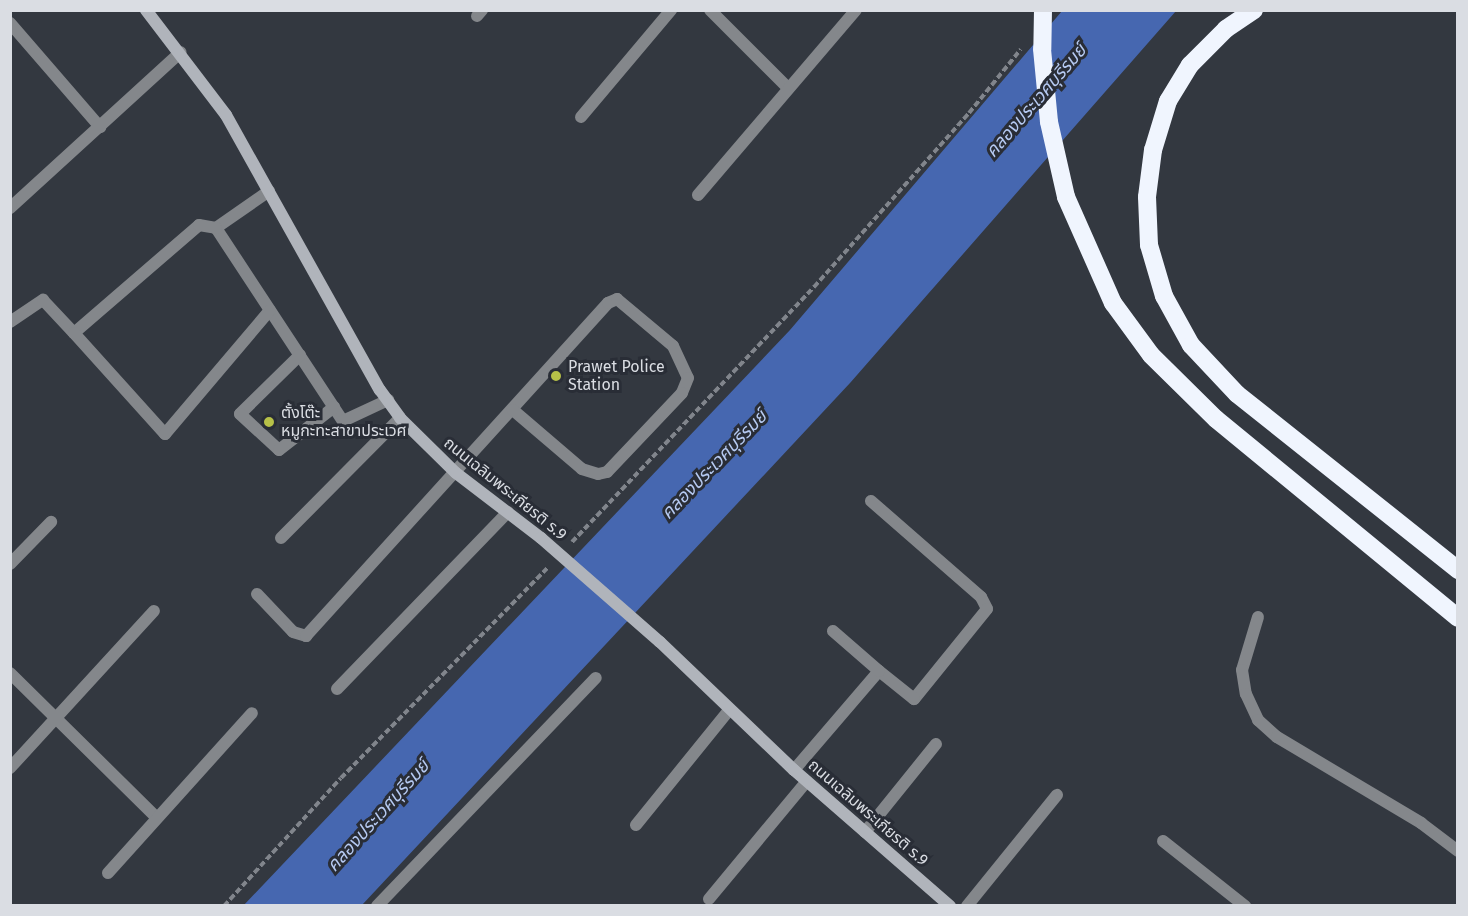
<!DOCTYPE html>
<html>
<head>
<meta charset="utf-8">
<style>
	body { margin:0 }
	#map { position:relative; width:1468px; height:916px; overflow:hidden; background:#333840; font-family:"Fira Sans","Noto Sans Thai",sans-serif }
	div>[style] { position:absolute }
	.water>* { inset:0; background:#4667b0 }
	.path>* { height:4px; margin-top:-2px; transform-origin:0; background:repeating-linear-gradient(90deg,#81858c 0 6px,transparent 0 9px) }
	.lane>* { height:12px; margin:-6px; padding:0 6px; transform-origin:6px; border-radius:6px; background:#84878b }
	.street>* { height:12px; margin:-6px; padding:0 6px; transform-origin:6px; border-radius:6px; background:#84878b }
	.secondary>* { height:12px; margin:-6px; padding:0 6px; transform-origin:6px; border-radius:6px; background:#b0b4bb }
	.highway>* { height:18px; margin:-9px; padding:0 9px; transform-origin:9px; border-radius:9px; background:#f0f5fe }
	.dots>* { width:16px; height:16px; translate:-50% -50%; box-sizing:border-box; border:3px solid #292d36; border-radius:50% }
	span { translate:-50% -50%; white-space:nowrap; text-align:center; line-height:1.15; -webkit-text-stroke:6px #292d36; paint-order:stroke }
	.poi-label { font-size:16px; color:#dadde3 }
	.left { translate:0 -50%; text-align:left }
	.street-label { font-size:16px; color:#dadde3 }
	.water-label { font-size:18px; color:#b6caf2; font-style:italic }
	.frame { position:absolute; inset:0; border:12px solid #dadde3; pointer-events:none }
</style>
</head>
<body>
<div id="map">
	<div class="water">
		<div style="clip-path:polygon(1062px 11px,1176px 11px,850px 383px,362px 905px,243px 906px,790px 330px)"></div>
	</div>
	<div class="path">
		<div style="left:572px;top:542px;width:352px;rotate:-46.5deg"></div>
		<div style="left:814px;top:287px;width:233px;rotate:-48.3deg"></div>
		<div style="left:969px;top:113px;width:82px;rotate:-50.9deg"></div>
		<div style="left:224px;top:906px;width:173px;rotate:-47.6deg"></div>
		<div style="left:341px;top:778px;width:296px;rotate:-45.5deg"></div>
	</div>
	<div class="lane">
		<div style="left:10px;top:23px;width:138px;rotate:49.1deg"></div>
		<div style="left:269px;top:191px;width:65px;rotate:145.1deg"></div>
		<div style="left:216px;top:228px;width:231px;rotate:56.7deg"></div>
		<div style="left:343px;top:421px;width:50px;rotate:-25deg"></div>
		<div style="left:10px;top:208px;width:231px;rotate:-42.4deg"></div>
		<div style="left:10px;top:322px;width:40px;rotate:-34deg"></div>
		<div style="left:43px;top:300px;width:45px;rotate:46.8deg"></div>
		<div style="left:74px;top:333px;width:165px;rotate:-40.8deg"></div>
		<div style="left:199px;top:225px;width:17px;rotate:10deg"></div>
		<div style="left:74px;top:333px;width:136px;rotate:48deg"></div>
		<div style="left:165px;top:434px;width:162px;rotate:-49.7deg"></div>
		<div style="left:300px;top:355px;width:84px;rotate:135.5deg"></div>
		<div style="left:240px;top:414px;width:53px;rotate:42.7deg"></div>
		<div style="left:279px;top:450px;width:70px;rotate:-38deg"></div>
		<div style="left:871px;top:501px;width:146px;rotate:41.1deg"></div>
		<div style="left:981px;top:597px;width:13px;rotate:63deg"></div>
		<div style="left:987px;top:609px;width:116px;rotate:129deg"></div>
		<div style="left:914px;top:699px;width:45px;rotate:-141.3deg"></div>
		<div style="left:281px;top:538px;width:169px;rotate:-45.2deg"></div>
		<div style="left:257px;top:594px;width:52px;rotate:46.5deg"></div>
		<div style="left:293px;top:632px;width:14px;rotate:17deg"></div>
		<div style="left:306px;top:636px;width:450px;rotate:-47.8deg"></div>
		<div style="left:608px;top:303px;width:10px;rotate:-24deg"></div>
		<div style="left:617px;top:299px;width:73px;rotate:40deg"></div>
		<div style="left:673px;top:346px;width:35px;rotate:65deg"></div>
		<div style="left:688px;top:378px;width:16px;rotate:112deg"></div>
		<div style="left:682px;top:393px;width:109px;rotate:133.5deg"></div>
		<div style="left:607px;top:472px;width:9px;rotate:167deg"></div>
		<div style="left:598px;top:474px;width:17px;rotate:-163deg"></div>
		<div style="left:582px;top:469px;width:91px;rotate:-139.5deg"></div>
		<div style="left:1258px;top:617px;width:55px;rotate:106.8deg"></div>
		<div style="left:1242px;top:670px;width:24px;rotate:81deg"></div>
		<div style="left:1246px;top:694px;width:29px;rotate:65deg"></div>
		<div style="left:1258px;top:720px;width:25px;rotate:42deg"></div>
		<div style="left:1277px;top:737px;width:168px;rotate:30.8deg"></div>
		<div style="left:1421px;top:823px;width:46px;rotate:37.1deg"></div>
		<div style="left:337px;top:689px;width:246px;rotate:-46deg"></div>
		<div style="left:794px;top:770px;width:130px;rotate:-49.4deg"></div>
		<div style="left:879px;top:671px;width:61px;rotate:-139deg"></div>
		<div style="left:865px;top:832px;width:113px;rotate:-51.1deg"></div>
		<div style="left:709px;top:899px;width:153px;rotate:-50.3deg"></div>
	</div>
	<div class="street">
		<div style="left:710px;top:10px;width:110px;rotate:45deg"></div>
		<div style="left:477px;top:16px;width:8px;rotate:-50deg"></div>
		<div style="left:581px;top:117px;width:140px;rotate:-49.9deg"></div>
		<div style="left:698px;top:195px;width:243px;rotate:-49.5deg"></div>
		<div style="left:10px;top:564px;width:59px;rotate:-45.7deg"></div>
		<div style="left:10px;top:673px;width:205px;rotate:44.6deg"></div>
		<div style="left:10px;top:768px;width:213px;rotate:-47.5deg"></div>
		<div style="left:636px;top:825px;width:148px;rotate:-51deg"></div>
		<div style="left:1163px;top:841px;width:105px;rotate:38.4deg"></div>
		<div style="left:108px;top:873px;width:215px;rotate:-48deg"></div>
		<div style="left:377px;top:906px;width:316px;rotate:-46.2deg"></div>
		<div style="left:967px;top:906px;width:143px;rotate:-51deg"></div>
	</div>
	<div class="secondary">
		<div style="left:146px;top:10px;width:132px;rotate:52.7deg"></div>
		<div style="left:226px;top:115px;width:315px;rotate:60.8deg"></div>
		<div style="left:380px;top:390px;width:34px;rotate:54deg"></div>
		<div style="left:400px;top:418px;width:78px;rotate:44.5deg"></div>
		<div style="left:456px;top:473px;width:107px;rotate:37.4deg"></div>
		<div style="left:541px;top:538px;width:158px;rotate:41.2deg"></div>
		<div style="left:660px;top:642px;width:185px;rotate:43.7deg"></div>
		<div style="left:794px;top:770px;width:207px;rotate:41.1deg"></div>
	</div>
	<div class="highway">
		<div style="left:1043px;top:10px;width:39px;rotate:91deg"></div>
		<div style="left:1042px;top:49px;width:73px;rotate:84.5deg"></div>
		<div style="left:1049px;top:122px;width:77px;rotate:77.2deg"></div>
		<div style="left:1066px;top:197px;width:116px;rotate:66.1deg"></div>
		<div style="left:1113px;top:303px;width:64px;rotate:53.8deg"></div>
		<div style="left:1151px;top:355px;width:91px;rotate:44.6deg"></div>
		<div style="left:1216px;top:419px;width:313px;rotate:39.4deg"></div>
		<div style="left:1254px;top:10px;width:34px;rotate:146deg"></div>
		<div style="left:1226px;top:29px;width:51px;rotate:135deg"></div>
		<div style="left:1190px;top:65px;width:42px;rotate:121.4deg"></div>
		<div style="left:1168px;top:101px;width:51px;rotate:107deg"></div>
		<div style="left:1153px;top:150px;width:47px;rotate:97.3deg"></div>
		<div style="left:1147px;top:197px;width:48px;rotate:87.6deg"></div>
		<div style="left:1149px;top:245px;width:53px;rotate:73.6deg"></div>
		<div style="left:1164px;top:296px;width:56px;rotate:61.1deg"></div>
		<div style="left:1191px;top:345px;width:67px;rotate:46.8deg"></div>
		<div style="left:1237px;top:394px;width:283px;rotate:38.5deg"></div>
	</div>
	<div class="dots">
		<div style="left:556px;top:376px;background:#b7c148"></div>
		<div style="left:269px;top:422px;background:#b7c148"></div>
	</div>
	<div class="poi-label">
		<span class="left" style="left:568px;top:376px">Prawet Police<br>Station</span>
		<span class="left" style="left:281px;top:422px">ตั้งโต๊ะ<br>หมูกะทะสาขาประเวศ</span>
	</div>
	<div class="street-label">
		<span style="left:505px;top:489px;rotate:39deg">ถนนเฉลิมพระเกียรติ ร.9</span>
		<span style="left:868px;top:813px;rotate:41deg">ถนนเฉลิมพระเกียรติ ร.9</span>
	</div>
	<div class="water-label">
		<span style="left:1036px;top:101px;rotate:-49deg">คลองประเวศบุรีรมย์</span>
		<span style="left:714px;top:465px;rotate:-46deg">คลองประเวศบุรีรมย์</span>
		<span style="left:378px;top:816px;rotate:-48deg">คลองประเวศบุรีรมย์</span>
	</div>
	<div class="frame"></div>
</div>
</body>
</html>
